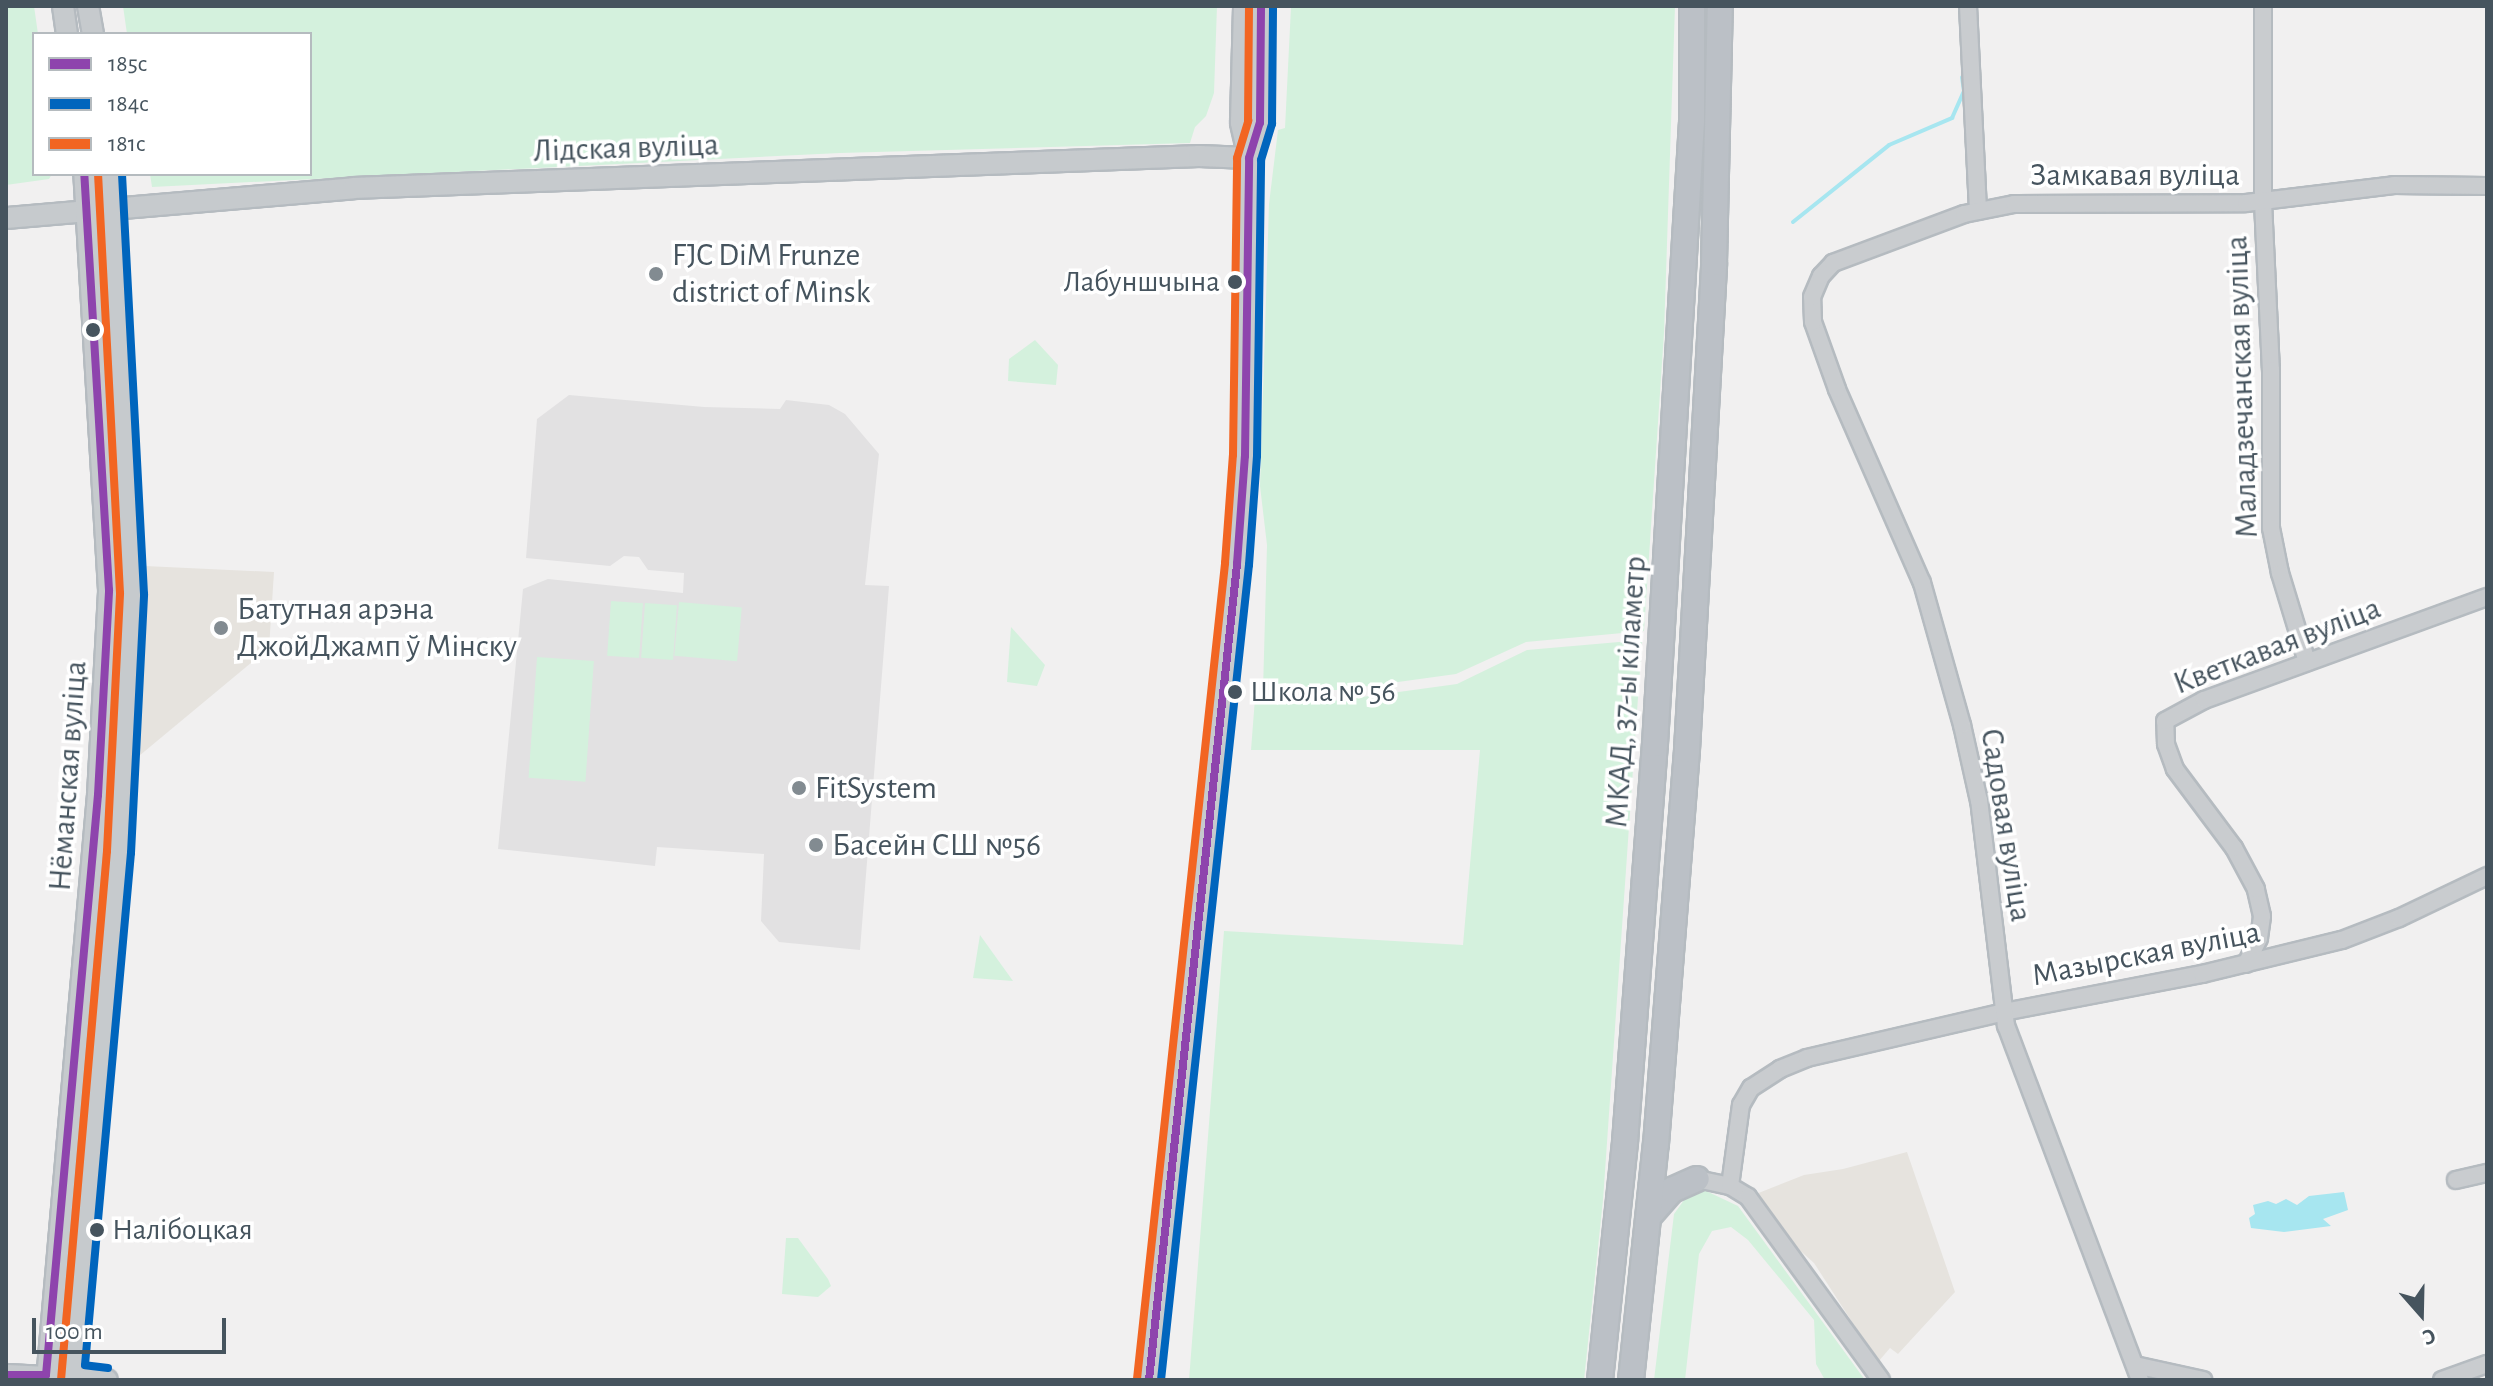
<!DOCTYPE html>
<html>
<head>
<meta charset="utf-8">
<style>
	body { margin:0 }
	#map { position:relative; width:2493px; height:1386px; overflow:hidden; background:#f1f0f0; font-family:"Alegreya Sans",sans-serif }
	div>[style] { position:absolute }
	.commercial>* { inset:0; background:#e6e3de }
	.education>* { inset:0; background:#e2e1e2 }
	.green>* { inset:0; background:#d4f1dd; transform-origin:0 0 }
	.water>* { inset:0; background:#a7e6f0 }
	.stream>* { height:4px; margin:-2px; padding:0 2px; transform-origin:2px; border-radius:2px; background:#a7e6f0 }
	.roads { filter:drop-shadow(2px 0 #b5bbc0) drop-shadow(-2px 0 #b5bbc0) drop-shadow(0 2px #b5bbc0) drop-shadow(0 -2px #b5bbc0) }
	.minor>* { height:16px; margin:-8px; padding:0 8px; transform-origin:8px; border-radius:8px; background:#c9cccf }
	.major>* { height:20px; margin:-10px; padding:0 10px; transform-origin:10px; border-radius:10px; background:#c6cacd }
	.highway>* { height:24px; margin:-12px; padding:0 12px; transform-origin:12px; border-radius:12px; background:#bbc0c6 }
	.bus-1>* { height:8px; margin:-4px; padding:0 4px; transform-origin:4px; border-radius:4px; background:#8e44ad }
	.bus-2>* { height:8px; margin:-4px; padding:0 4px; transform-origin:4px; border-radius:4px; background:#0065bd }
	.bus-3>* { height:8px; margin:-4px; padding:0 4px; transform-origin:4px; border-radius:4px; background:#f26522 }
	.dots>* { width:22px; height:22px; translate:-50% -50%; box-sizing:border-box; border:4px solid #fff; border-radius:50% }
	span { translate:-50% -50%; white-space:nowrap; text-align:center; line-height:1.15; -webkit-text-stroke:7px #fff; paint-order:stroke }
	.bus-label { font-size:30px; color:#46545e }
	.right { translate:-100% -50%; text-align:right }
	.left { translate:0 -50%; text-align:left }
	.street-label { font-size:32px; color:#46545e }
	.poi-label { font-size:32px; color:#46545e }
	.frame { position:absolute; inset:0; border:8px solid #46545e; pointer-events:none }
	.legend { position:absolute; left:32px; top:32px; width:280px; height:144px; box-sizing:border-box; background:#fff; border:2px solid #b5bbbf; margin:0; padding:10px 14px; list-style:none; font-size:24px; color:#46545e }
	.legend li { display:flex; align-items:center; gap:16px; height:40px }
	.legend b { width:40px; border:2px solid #b5bbbf }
	.north { position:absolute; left:2381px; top:1274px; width:80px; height:80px; -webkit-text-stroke:6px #fff; paint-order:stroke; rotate:160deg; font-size:22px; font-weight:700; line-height:32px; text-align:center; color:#46545e }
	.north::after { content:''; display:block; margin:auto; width:28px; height:36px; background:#46545e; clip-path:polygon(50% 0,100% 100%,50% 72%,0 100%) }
	.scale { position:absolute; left:32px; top:1318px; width:194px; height:36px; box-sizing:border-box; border:4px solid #46545e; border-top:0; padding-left:10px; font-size:24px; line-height:28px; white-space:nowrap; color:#46545e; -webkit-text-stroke:6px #fff; paint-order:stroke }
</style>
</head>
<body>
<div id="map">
	<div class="commercial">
		<div style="clip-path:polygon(145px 566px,274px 572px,269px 648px,139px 756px)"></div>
		<div style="clip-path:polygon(1907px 1152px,1955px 1292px,1898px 1354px,1890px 1348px,1878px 1362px,1814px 1263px,1795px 1246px,1756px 1194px,1804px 1175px,1843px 1169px)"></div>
	</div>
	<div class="education">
		<div style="clip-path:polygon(569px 395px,704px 407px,780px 409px,786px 400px,829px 405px,845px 414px,879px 454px,865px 585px,889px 586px,860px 950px,779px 942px,761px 921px,764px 854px,657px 847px,655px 866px,498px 849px,523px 589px,548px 579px,683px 593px,684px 573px,648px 570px,639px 557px,624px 556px,610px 566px,526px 558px,537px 419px)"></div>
	</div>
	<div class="green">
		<div style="clip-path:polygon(6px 6px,34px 6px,38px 34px,34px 34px,34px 174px,52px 174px,49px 179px,6px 185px)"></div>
		<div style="clip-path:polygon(123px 6px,1217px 6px,1214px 93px,1206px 116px,1195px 127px,1190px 143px,840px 153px,152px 187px,150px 174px,310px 174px,310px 34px,127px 34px)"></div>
		<div style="clip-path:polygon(1275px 6px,1675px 6px,1664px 333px,1644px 631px,1526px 642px,1456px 674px,1340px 690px,1263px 690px,1267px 545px,1260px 486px,1269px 204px,1278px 130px,1285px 128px,1291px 7px)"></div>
		<div style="clip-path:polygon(1035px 340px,1058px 365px,1056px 385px,1008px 381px,1009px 359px)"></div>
		<div style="left:611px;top:601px;width:32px;height:55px;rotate:4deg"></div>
		<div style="left:679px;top:602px;width:63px;height:54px;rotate:5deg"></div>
		<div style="left:645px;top:603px;width:32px;height:55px;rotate:4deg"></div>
		<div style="clip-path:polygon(1011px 627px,1045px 665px,1037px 686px,1007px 682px)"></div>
		<div style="clip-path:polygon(1642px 640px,1603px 1200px,1584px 1380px,1189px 1380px,1224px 931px,1463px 945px,1480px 750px,1251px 750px,1255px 698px,1333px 701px,1457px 684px,1527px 650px)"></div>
		<div style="left:537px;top:657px;width:57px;height:121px;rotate:4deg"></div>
		<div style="clip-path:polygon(980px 935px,1013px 981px,973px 978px)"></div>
		<div style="clip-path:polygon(1704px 1190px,1738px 1206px,1865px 1380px,1825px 1380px,1816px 1364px,1814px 1320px,1748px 1240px,1731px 1227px,1712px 1231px,1699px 1254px,1685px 1380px,1654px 1380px,1674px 1214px,1687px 1196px)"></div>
		<div style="clip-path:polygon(786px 1238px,798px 1238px,828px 1279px,831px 1286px,818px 1297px,782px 1294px)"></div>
	</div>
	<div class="water">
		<div style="clip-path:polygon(2344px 1192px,2348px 1210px,2323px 1219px,2331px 1226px,2284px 1232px,2251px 1228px,2249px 1218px,2255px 1214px,2253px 1205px,2268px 1201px,2276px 1204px,2286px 1199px,2297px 1205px,2309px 1196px)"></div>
	</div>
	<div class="stream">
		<div style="left:1793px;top:222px;width:123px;rotate:-38.7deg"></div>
		<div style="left:1889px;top:145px;width:69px;rotate:-23.2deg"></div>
		<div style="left:1952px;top:118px;width:30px;rotate:-66deg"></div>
		<div style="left:1964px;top:91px;width:14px;rotate:-98deg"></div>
	</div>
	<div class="roads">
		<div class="minor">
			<div style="left:1968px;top:6px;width:205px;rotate:87.2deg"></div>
			<div style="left:2263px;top:6px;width:196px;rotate:90deg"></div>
			<div style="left:2263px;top:202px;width:168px;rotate:87.3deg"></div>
			<div style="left:2271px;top:370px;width:158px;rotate:90deg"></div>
			<div style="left:2271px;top:528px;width:46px;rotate:78.7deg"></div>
			<div style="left:2280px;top:573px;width:93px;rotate:73.1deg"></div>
			<div style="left:2246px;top:964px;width:29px;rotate:-63deg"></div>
			<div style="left:2259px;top:938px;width:22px;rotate:-82deg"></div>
			<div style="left:2262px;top:916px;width:28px;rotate:-103deg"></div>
			<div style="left:2256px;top:889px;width:47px;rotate:-118.2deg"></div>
			<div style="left:2234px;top:848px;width:99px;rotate:-126.8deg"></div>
			<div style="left:2175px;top:769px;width:27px;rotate:-110deg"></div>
			<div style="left:2166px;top:744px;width:23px;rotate:-92deg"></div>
			<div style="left:2165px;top:721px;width:44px;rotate:-28.3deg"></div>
			<div style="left:2204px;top:700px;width:301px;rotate:-20deg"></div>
			<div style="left:1697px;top:1179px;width:34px;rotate:12deg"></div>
			<div style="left:1730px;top:1186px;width:21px;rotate:31deg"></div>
			<div style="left:1748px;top:1197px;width:226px;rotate:54deg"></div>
			<div style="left:2456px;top:1180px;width:32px;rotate:-13deg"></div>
			<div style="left:1730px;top:1186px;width:82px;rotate:-82.3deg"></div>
			<div style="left:1741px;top:1105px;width:20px;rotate:-60deg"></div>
			<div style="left:1751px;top:1088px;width:35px;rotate:-33deg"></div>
			<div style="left:1780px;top:1069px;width:29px;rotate:-22deg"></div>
			<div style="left:1807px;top:1058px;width:202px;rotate:-13.1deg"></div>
			<div style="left:2004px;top:1012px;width:202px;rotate:-10.9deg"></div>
			<div style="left:2202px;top:974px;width:144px;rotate:-13.7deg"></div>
			<div style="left:2342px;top:940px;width:61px;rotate:-21.1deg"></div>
			<div style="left:2399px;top:918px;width:98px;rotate:-25.5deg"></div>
			<div style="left:2135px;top:1365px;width:70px;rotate:12.4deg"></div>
			<div style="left:2140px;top:1380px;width:379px;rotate:-110.7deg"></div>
			<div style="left:2006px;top:1026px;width:227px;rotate:-96.8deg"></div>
			<div style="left:1979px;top:801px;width:78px;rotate:-102.6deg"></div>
			<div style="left:1962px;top:725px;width:148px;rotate:-105.7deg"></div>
			<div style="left:1922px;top:583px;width:212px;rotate:-113.7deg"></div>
			<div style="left:1837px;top:389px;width:71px;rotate:-109.7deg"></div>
			<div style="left:1813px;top:322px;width:25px;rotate:-92deg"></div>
			<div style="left:1812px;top:297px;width:23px;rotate:-67deg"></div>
			<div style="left:1821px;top:276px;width:18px;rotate:-47deg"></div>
			<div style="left:1833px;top:263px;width:140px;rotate:-20.5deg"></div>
			<div style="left:1964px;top:214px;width:51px;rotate:-11.3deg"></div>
			<div style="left:2014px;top:204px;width:232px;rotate:-0.2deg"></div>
			<div style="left:2246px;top:203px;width:149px;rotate:-6.9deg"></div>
			<div style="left:2394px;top:185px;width:93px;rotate:0.6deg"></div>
			<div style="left:2442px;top:1380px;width:48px;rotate:-19.6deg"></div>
		</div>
		<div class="major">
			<div style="left:63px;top:6px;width:28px;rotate:82deg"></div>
			<div style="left:88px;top:6px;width:28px;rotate:80deg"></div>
			<div style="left:1249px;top:158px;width:37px;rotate:-73deg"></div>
			<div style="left:1260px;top:123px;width:117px;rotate:-89.5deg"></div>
			<div style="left:6px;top:218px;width:348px;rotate:-4.9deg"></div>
			<div style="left:353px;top:188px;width:847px;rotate:-2.17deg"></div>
			<div style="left:1199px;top:156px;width:50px;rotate:2.3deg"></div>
			<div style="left:6px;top:1375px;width:101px;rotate:2.8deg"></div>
			<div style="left:47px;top:1380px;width:587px;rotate:-85.02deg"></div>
			<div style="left:98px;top:795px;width:205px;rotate:-86.9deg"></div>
			<div style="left:109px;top:590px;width:417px;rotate:-93.4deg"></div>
			<div style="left:70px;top:1380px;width:530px;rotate:-84.7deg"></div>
			<div style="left:119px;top:852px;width:259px;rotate:-87.1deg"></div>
			<div style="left:132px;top:593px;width:420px;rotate:-93deg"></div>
			<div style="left:1149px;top:1380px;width:627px;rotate:-83.68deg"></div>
			<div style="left:1218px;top:757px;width:302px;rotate:-84.9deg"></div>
			<div style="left:1245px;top:456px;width:298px;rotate:-89.2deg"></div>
			<div style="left:1249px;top:158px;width:37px;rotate:-103deg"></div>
			<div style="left:1241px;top:122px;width:116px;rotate:-88.5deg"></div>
		</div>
		<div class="highway">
			<div style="left:1650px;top:1215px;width:33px;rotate:-49deg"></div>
			<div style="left:1672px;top:1190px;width:27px;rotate:-24deg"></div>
			<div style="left:1600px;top:1380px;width:239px;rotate:-84deg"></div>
			<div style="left:1625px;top:1142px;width:399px;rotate:-85.7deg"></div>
			<div style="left:1655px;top:744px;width:624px;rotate:-86.6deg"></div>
			<div style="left:1692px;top:121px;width:115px;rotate:-90deg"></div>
			<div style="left:1631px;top:1380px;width:237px;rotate:-84deg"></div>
			<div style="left:1656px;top:1144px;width:395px;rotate:-85.5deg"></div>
			<div style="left:1687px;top:750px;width:488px;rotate:-86.8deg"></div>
			<div style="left:1714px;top:263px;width:257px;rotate:-88.7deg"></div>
		</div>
	</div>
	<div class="bus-1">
		<div style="left:6px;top:1375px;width:40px"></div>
		<div style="left:46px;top:1375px;width:582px;rotate:-84.88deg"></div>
		<div style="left:98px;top:795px;width:205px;rotate:-86.9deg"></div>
		<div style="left:109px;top:590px;width:417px;rotate:-93.4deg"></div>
		<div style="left:1149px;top:1380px;width:821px;rotate:-83.84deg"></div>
		<div style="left:1237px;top:564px;width:108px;rotate:-85.8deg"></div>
		<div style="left:1245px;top:456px;width:298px;rotate:-89.2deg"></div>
		<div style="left:1249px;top:158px;width:37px;rotate:-73deg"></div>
		<div style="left:1260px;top:123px;width:117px;rotate:-89.5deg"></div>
	</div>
	<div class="bus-2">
		<div style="left:108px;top:1368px;width:23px;rotate:-173deg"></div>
		<div style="left:85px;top:1365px;width:514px;rotate:-84.87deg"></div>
		<div style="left:131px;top:853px;width:259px;rotate:-87.1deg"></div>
		<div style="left:144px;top:594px;width:421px;rotate:-93deg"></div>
		<div style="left:1161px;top:1380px;width:820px;rotate:-83.84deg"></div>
		<div style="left:1249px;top:565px;width:109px;rotate:-85.8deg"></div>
		<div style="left:1257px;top:456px;width:296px;rotate:-89.2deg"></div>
		<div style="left:1261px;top:160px;width:38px;rotate:-73deg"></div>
		<div style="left:1272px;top:124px;width:118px;rotate:-89.5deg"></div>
	</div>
	<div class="bus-3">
		<div style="left:1137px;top:1379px;width:821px;rotate:-83.84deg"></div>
		<div style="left:1225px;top:563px;width:108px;rotate:-85.8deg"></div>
		<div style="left:1233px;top:455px;width:297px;rotate:-89.2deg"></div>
		<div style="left:1237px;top:158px;width:39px;rotate:-73deg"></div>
		<div style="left:1248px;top:121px;width:115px;rotate:-89.5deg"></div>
		<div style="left:61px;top:1380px;width:531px;rotate:-85.03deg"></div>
		<div style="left:107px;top:851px;width:258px;rotate:-87.1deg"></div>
		<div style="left:120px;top:593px;width:419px;rotate:-93deg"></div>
	</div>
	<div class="dots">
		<div style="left:656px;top:274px;background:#828b91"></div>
		<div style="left:1235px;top:282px;background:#46545e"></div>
		<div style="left:93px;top:330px;background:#46545e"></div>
		<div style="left:221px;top:628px;background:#828b91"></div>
		<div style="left:1235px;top:692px;background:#46545e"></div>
		<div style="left:799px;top:788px;background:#828b91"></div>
		<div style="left:816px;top:845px;background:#828b91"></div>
		<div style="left:97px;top:1230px;background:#46545e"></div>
	</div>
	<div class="bus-label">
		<span class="right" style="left:1220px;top:282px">Лабуншчына</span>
		<span class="left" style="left:1250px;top:692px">Школа № 56</span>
		<span class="left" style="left:112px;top:1230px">Налібоцкая</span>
	</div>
	<div class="street-label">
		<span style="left:626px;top:148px;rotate:-2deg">Лідская вуліца</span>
		<span style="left:2135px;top:175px">Замкавая вуліца</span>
		<span style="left:2242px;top:387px;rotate:-92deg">Маладзечанская вуліца</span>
		<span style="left:2277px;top:646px;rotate:-21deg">Кветкавая вуліца</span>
		<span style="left:1626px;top:692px;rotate:-86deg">МКАД, 37-ы кіламетр</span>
		<span style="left:68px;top:776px;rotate:-86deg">Нёманская вуліца</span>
		<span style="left:2006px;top:825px;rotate:81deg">Садовая вуліца</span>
		<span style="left:2146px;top:954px;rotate:-11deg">Мазырская вуліца</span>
	</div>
	<div class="poi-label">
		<span class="left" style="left:672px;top:274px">FJC DiM Frunze<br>district of Minsk</span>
		<span class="left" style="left:237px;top:628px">Батутная арэна<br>ДжойДжамп ў Мінску</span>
		<span class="left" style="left:815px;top:788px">FitSystem</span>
		<span class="left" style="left:832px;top:845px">Басейн СШ №56</span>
	</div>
	<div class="frame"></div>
	<ul class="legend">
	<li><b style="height:10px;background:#8e44ad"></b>185с</li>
	<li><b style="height:10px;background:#0065bd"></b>184с</li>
	<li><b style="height:10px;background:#f26522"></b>181с</li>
	</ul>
	<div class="north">С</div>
	<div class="scale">100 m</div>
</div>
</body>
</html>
